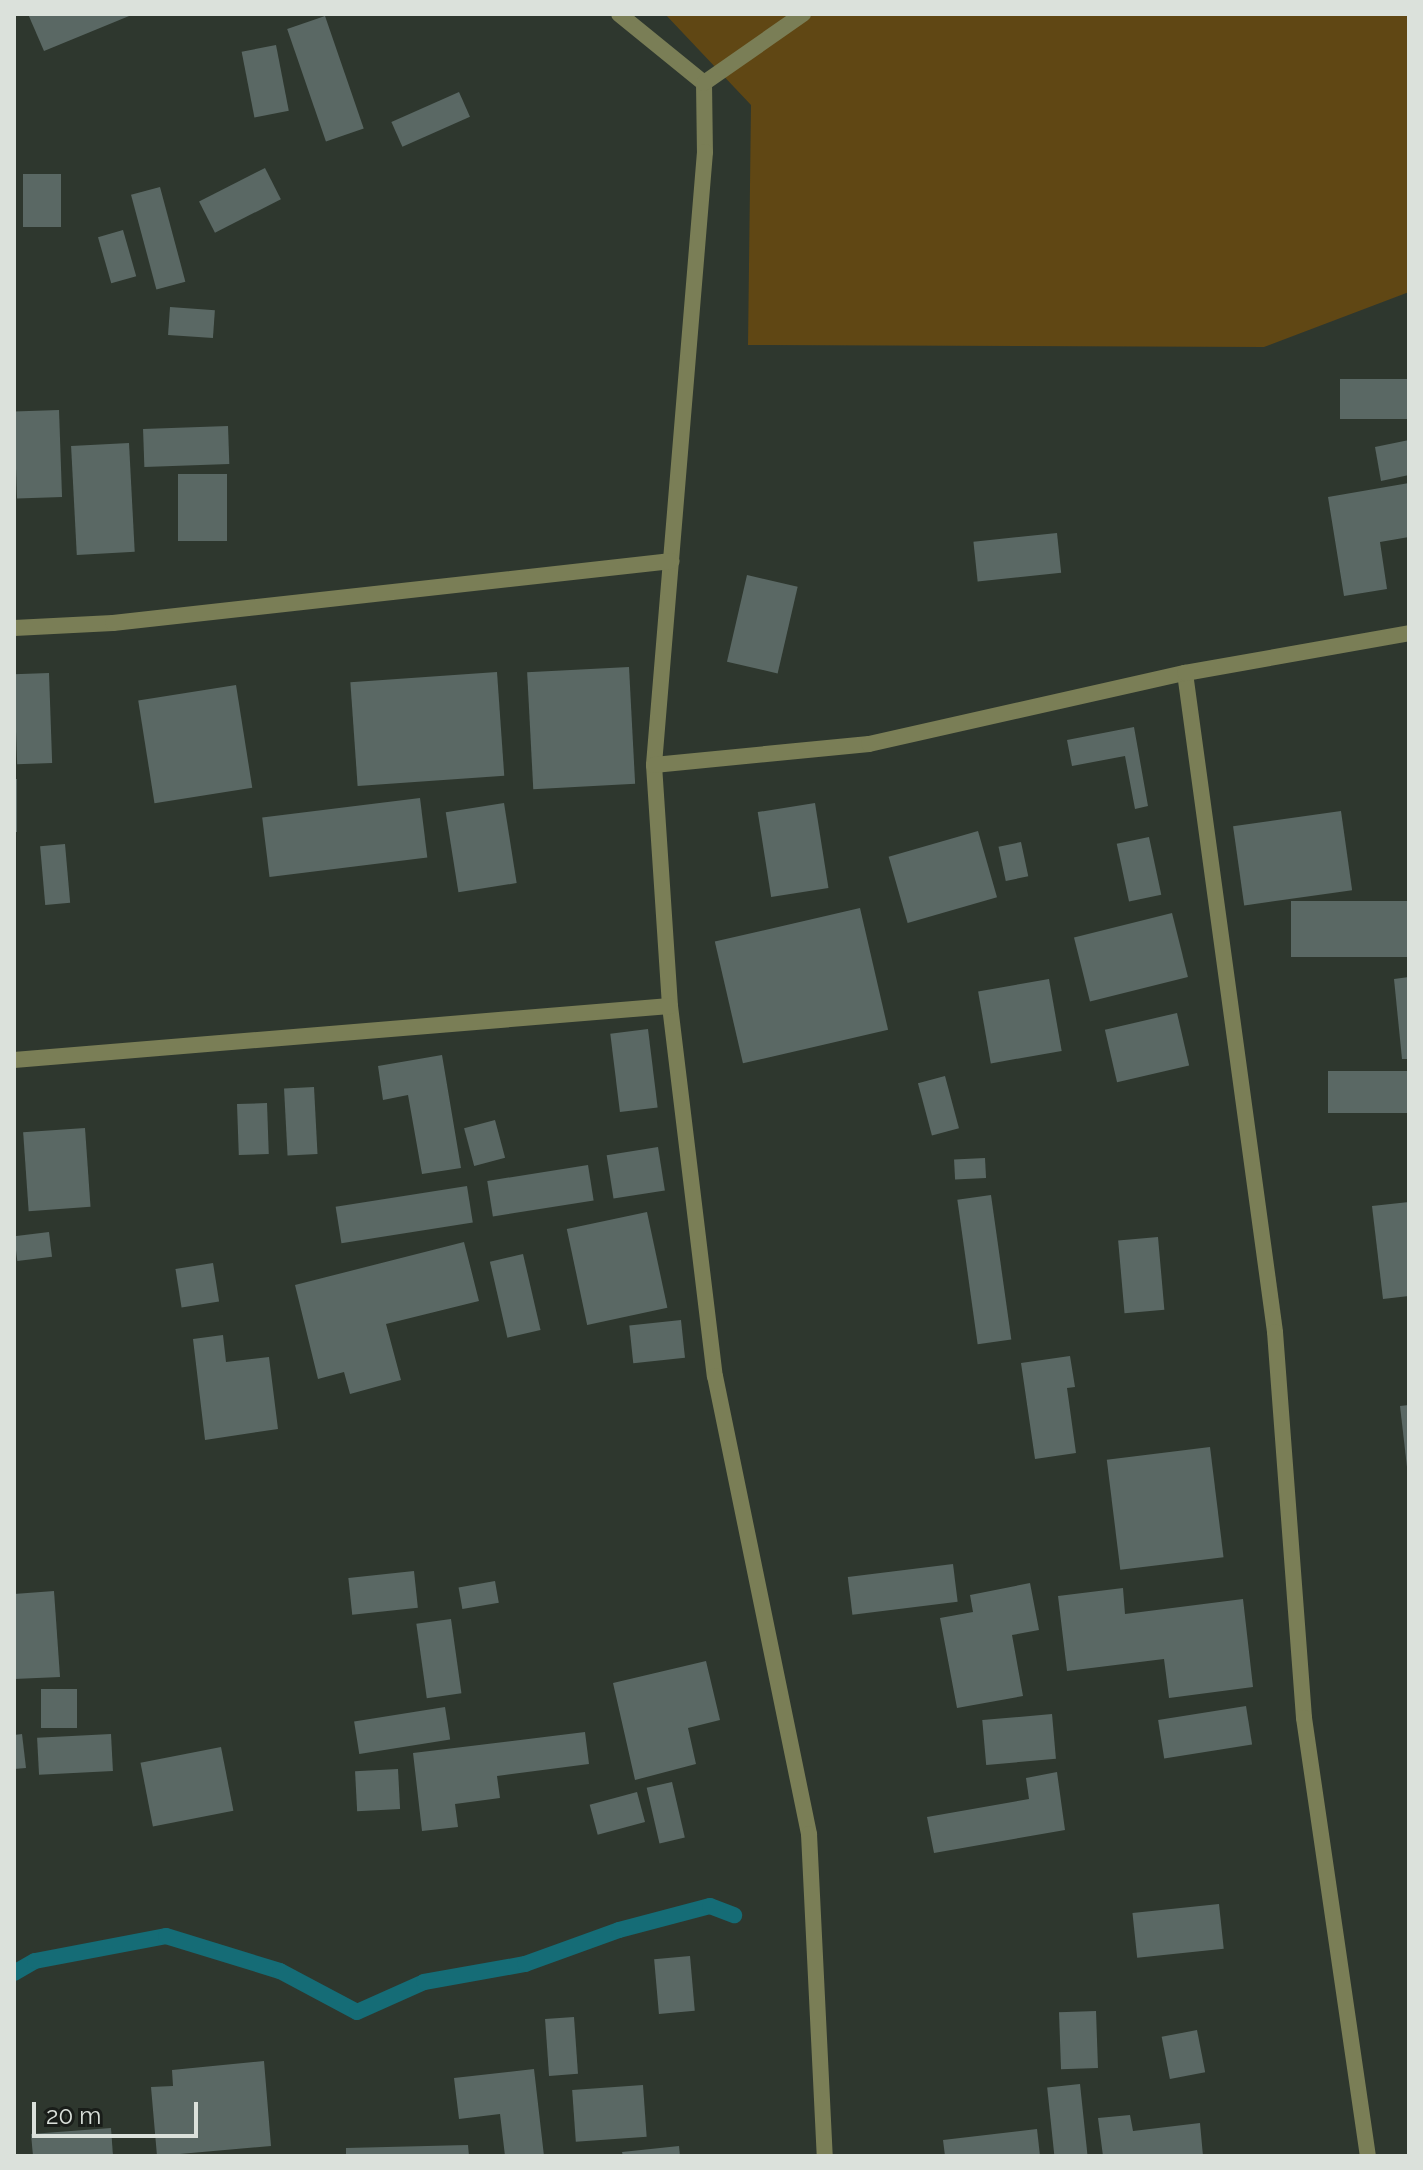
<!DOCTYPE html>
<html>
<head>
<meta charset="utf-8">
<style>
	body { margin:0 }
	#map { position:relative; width:1423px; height:2170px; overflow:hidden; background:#2e372e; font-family:Raleway,sans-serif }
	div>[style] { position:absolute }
	.green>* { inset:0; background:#604714 }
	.stream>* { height:16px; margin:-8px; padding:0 8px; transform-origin:8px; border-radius:8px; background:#156c76 }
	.building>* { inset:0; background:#5a6864; transform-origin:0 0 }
	.minor>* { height:16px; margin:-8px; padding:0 8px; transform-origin:8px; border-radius:8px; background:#7a7e56 }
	span { translate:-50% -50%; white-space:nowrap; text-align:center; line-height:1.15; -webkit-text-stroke:6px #191d19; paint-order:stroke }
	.frame { position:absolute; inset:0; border:16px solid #dbe1db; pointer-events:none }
	.scale { position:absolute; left:32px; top:2102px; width:166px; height:36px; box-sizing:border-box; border:4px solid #dbe1db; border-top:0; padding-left:10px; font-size:24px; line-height:28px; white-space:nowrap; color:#dbe1db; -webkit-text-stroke:6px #191d19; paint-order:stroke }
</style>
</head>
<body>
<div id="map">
	<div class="green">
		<div style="clip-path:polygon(665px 14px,1409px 14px,1409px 292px,1264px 347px,748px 345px,751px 105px)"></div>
	</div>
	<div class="stream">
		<div style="left:14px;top:1973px;width:24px;rotate:-30deg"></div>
		<div style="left:35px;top:1961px;width:133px;rotate:-10.8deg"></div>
		<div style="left:166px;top:1936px;width:119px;rotate:17.1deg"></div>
		<div style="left:280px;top:1971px;width:87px;rotate:28deg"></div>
		<div style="left:357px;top:2012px;width:73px;rotate:-24.1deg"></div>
		<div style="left:424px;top:1982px;width:103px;rotate:-10.1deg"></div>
		<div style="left:525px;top:1964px;width:100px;rotate:-19.9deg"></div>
		<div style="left:619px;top:1930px;width:94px;rotate:-14.8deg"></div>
		<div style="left:710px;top:1906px;width:26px;rotate:21deg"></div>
	</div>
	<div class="building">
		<div style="clip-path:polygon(28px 14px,134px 14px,44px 51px)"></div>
		<div style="left:325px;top:16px;width:119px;height:40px;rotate:71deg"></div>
		<div style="left:276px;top:45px;width:67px;height:35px;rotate:79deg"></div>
		<div style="left:459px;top:92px;width:27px;height:74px;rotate:66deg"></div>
		<div style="left:265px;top:168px;width:35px;height:74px;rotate:63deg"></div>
		<div style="left:23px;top:174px;width:38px;height:53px"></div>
		<div style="left:160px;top:187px;width:98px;height:30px;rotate:75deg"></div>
		<div style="left:123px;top:230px;width:48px;height:26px;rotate:74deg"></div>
		<div style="left:170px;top:307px;width:45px;height:28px;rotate:4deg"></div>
		<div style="left:1409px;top:379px;width:40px;height:69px;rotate:90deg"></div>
		<div style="left:59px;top:410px;width:87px;height:45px;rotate:88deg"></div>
		<div style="left:228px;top:426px;width:38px;height:85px;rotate:88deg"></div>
		<div style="clip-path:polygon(1409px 440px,1409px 475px,1381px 481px,1375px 447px)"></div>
		<div style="left:129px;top:443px;width:109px;height:58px;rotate:87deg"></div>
		<div style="left:178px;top:474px;width:49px;height:67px"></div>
		<div style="clip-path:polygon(1409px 483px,1409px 537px,1380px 542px,1387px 589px,1344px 596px,1328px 497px)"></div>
		<div style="left:1057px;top:533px;width:40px;height:84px;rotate:84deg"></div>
		<div style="left:747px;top:575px;width:52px;height:89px;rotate:13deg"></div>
		<div style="left:629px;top:667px;width:117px;height:102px;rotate:87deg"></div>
		<div style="left:497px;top:672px;width:104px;height:147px;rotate:86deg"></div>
		<div style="left:49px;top:673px;width:90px;height:35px;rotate:88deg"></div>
		<div style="left:236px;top:685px;width:104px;height:99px;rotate:81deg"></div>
		<div style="clip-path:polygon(1134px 727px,1148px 806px,1135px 809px,1125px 756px,1072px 766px,1067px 740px)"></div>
		<div style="left:14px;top:779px;width:3px;height:53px"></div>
		<div style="left:420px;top:798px;width:60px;height:159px;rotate:83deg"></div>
		<div style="left:504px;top:803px;width:81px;height:59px;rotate:81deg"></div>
		<div style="left:815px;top:803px;width:86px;height:58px;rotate:81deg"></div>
		<div style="left:1341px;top:811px;width:80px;height:109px;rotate:82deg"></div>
		<div style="left:978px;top:831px;width:69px;height:93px;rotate:74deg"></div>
		<div style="left:1149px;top:837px;width:59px;height:33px;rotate:78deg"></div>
		<div style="left:1021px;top:842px;width:35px;height:23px;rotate:78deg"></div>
		<div style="left:65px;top:844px;width:59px;height:25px;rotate:85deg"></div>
		<div style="left:1409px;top:901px;width:56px;height:118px;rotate:90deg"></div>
		<div style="left:860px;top:908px;width:125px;height:149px;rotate:77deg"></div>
		<div style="left:1172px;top:913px;width:66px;height:101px;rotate:76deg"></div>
		<div style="clip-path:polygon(1409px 977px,1409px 1059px,1402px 1059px,1394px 979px)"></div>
		<div style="left:1049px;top:979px;width:73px;height:72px;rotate:80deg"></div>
		<div style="left:1177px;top:1013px;width:54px;height:74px;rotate:77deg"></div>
		<div style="left:648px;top:1029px;width:79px;height:38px;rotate:83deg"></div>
		<div style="clip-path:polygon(442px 1055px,461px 1168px,422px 1174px,408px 1095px,383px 1100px,378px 1066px)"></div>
		<div style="left:1409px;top:1071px;width:42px;height:81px;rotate:90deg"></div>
		<div style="left:945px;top:1076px;width:54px;height:28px;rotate:75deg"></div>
		<div style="left:314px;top:1087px;width:67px;height:30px;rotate:87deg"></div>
		<div style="left:267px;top:1103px;width:51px;height:30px;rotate:88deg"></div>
		<div style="left:495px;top:1120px;width:39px;height:32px;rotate:75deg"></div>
		<div style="left:85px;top:1128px;width:79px;height:62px;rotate:86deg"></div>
		<div style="left:658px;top:1147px;width:44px;height:52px;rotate:81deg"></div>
		<div style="left:985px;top:1158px;width:20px;height:31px;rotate:87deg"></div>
		<div style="left:588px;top:1165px;width:36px;height:102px;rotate:81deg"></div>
		<div style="left:467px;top:1186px;width:37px;height:133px;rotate:81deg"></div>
		<div style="left:991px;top:1195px;width:146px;height:34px;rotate:82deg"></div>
		<div style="clip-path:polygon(1409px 1202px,1409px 1296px,1383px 1299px,1372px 1206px)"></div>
		<div style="left:647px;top:1212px;width:98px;height:82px;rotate:78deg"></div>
		<div style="left:49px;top:1232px;width:25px;height:35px;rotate:83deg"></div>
		<div style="left:1158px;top:1237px;width:73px;height:40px;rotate:85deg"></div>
		<div style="clip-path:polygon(464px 1242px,479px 1301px,386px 1324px,401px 1380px,350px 1394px,344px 1372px,318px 1379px,295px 1285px)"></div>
		<div style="left:523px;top:1254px;width:78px;height:34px;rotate:77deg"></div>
		<div style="left:213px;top:1263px;width:39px;height:38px;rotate:81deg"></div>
		<div style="left:681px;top:1320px;width:38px;height:52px;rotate:84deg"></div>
		<div style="clip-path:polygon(223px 1335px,226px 1362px,269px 1357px,278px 1429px,205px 1440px,193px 1339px)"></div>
		<div style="clip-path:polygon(1070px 1356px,1075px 1387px,1067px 1388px,1076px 1453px,1035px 1459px,1021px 1363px)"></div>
		<div style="clip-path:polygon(1409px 1405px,1409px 1467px,1407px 1467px,1400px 1406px)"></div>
		<div style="left:1210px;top:1447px;width:111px;height:104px;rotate:83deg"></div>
		<div style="left:953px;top:1564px;width:38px;height:106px;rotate:83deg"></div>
		<div style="left:414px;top:1571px;width:37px;height:66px;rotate:84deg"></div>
		<div style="left:495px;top:1581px;width:22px;height:37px;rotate:80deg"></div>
		<div style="clip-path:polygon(1030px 1583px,1039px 1630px,1012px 1635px,1023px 1696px,957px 1708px,940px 1618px,973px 1612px,970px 1595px)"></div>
		<div style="clip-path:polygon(1123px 1588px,1125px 1614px,1243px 1599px,1253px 1687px,1169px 1698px,1164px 1659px,1067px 1671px,1058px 1596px)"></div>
		<div style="clip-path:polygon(54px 1591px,60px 1677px,14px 1679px,14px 1594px)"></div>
		<div style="left:451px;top:1619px;width:75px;height:35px;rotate:82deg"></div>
		<div style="clip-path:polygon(706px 1661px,720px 1720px,688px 1728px,696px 1764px,635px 1780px,613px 1683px)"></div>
		<div style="left:41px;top:1689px;width:36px;height:39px"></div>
		<div style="left:1246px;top:1706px;width:39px;height:89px;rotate:81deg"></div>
		<div style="left:445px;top:1707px;width:33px;height:92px;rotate:81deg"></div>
		<div style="left:1052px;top:1714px;width:45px;height:70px;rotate:85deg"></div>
		<div style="clip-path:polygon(585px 1732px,589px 1764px,497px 1776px,500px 1798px,455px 1804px,458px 1827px,422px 1831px,413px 1753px)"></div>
		<div style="clip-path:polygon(22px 1734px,26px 1768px,14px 1769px,14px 1735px)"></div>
		<div style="left:111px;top:1734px;width:37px;height:74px;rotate:87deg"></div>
		<div style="left:221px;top:1747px;width:65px;height:82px;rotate:79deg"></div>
		<div style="left:398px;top:1769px;width:40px;height:43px;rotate:87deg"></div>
		<div style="clip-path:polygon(1057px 1772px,1065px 1830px,934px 1853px,927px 1817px,1029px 1799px,1026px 1778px)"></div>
		<div style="left:672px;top:1782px;width:57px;height:26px;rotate:77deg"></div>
		<div style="left:637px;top:1792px;width:31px;height:49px;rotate:75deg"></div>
		<div style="left:1219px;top:1904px;width:45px;height:87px;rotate:84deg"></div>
		<div style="left:690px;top:1956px;width:55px;height:36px;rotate:85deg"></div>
		<div style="left:1096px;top:2011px;width:57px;height:37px;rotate:88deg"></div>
		<div style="left:574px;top:2017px;width:57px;height:29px;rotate:86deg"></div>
		<div style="left:1197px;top:2030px;width:43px;height:36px;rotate:79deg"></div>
		<div style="clip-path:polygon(264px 2061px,271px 2146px,157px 2156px,151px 2087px,173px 2086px,172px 2070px)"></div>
		<div style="clip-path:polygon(534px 2069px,544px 2156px,505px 2156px,500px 2114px,459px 2119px,454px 2078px)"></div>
		<div style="left:1080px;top:2084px;width:72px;height:33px;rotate:84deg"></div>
		<div style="left:643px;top:2085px;width:52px;height:71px;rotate:86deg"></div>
		<div style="clip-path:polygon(1130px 2115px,1133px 2131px,1200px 2123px,1203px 2156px,1103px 2156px,1098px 2118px)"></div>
		<div style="clip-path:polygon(111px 2128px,113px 2156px,33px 2156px,31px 2134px)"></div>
		<div style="clip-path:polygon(1037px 2129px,1040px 2156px,945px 2156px,943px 2140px)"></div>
		<div style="clip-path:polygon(468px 2145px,469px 2156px,346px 2156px,346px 2148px)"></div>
		<div style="clip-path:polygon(679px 2146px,680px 2156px,623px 2156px,622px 2152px)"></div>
	</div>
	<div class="minor">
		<div style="left:619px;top:14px;width:109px;rotate:39.1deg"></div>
		<div style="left:704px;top:83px;width:69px;rotate:89.2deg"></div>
		<div style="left:705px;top:152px;width:615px;rotate:94.76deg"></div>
		<div style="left:654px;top:765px;width:242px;rotate:86.2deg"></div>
		<div style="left:670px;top:1006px;width:373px;rotate:83.1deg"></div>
		<div style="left:715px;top:1376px;width:468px;rotate:78.4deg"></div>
		<div style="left:809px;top:1834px;width:322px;rotate:87.2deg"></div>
		<div style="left:704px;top:83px;width:121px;rotate:-34.9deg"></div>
		<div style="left:14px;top:628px;width:99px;rotate:-2.9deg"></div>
		<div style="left:113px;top:623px;width:562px;rotate:-6.33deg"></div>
		<div style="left:1185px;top:673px;width:665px;rotate:82.22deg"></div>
		<div style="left:1275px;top:1332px;width:387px;rotate:85.7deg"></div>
		<div style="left:1304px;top:1718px;width:443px;rotate:81.7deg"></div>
		<div style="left:654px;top:765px;width:216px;rotate:-5.6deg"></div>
		<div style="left:869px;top:744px;width:324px;rotate:-12.7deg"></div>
		<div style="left:1185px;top:673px;width:228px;rotate:-10.1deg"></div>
		<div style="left:14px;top:1060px;width:658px;rotate:-4.71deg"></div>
	</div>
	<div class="frame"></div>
	<div class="scale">20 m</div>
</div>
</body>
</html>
